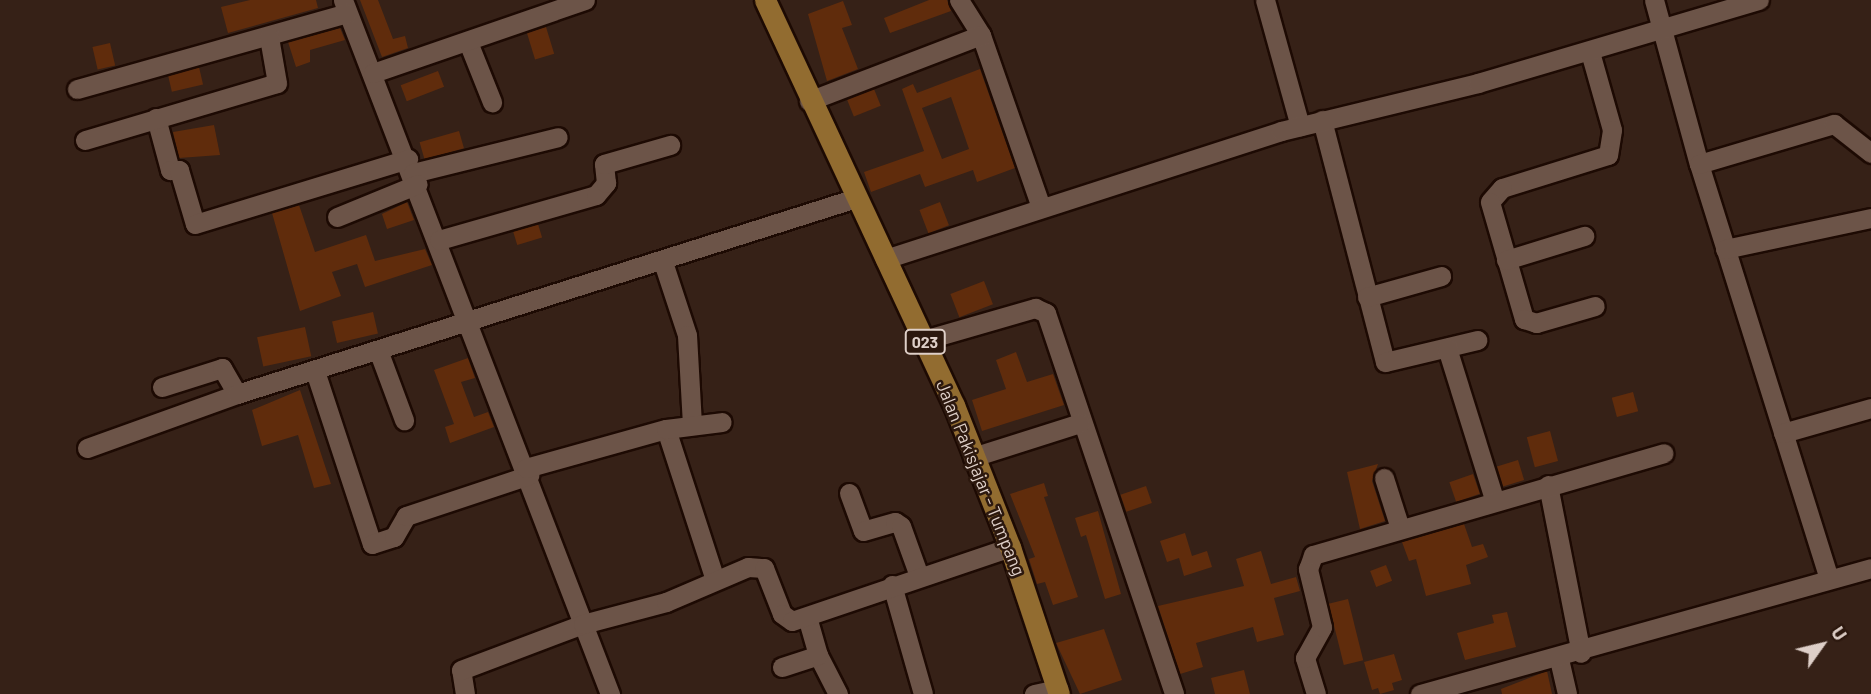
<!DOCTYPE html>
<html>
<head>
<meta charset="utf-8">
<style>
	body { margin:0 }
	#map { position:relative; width:1871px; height:694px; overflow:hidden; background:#362117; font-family:Barlow,sans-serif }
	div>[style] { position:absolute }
	.building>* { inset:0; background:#602c0c; transform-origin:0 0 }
	.roads { filter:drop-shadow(2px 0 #1d0a03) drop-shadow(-2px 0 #1d0a03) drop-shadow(0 2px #1d0a03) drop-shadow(0 -2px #1d0a03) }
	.minor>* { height:19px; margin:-9.5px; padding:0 9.5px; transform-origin:9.5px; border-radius:9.5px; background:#6c5448 }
	.major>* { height:21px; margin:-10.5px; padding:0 10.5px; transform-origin:10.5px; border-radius:10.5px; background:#926c30 }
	span { translate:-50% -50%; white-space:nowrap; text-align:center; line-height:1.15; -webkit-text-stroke:5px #2c180e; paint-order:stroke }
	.shield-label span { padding:2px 5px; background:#2c180e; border:2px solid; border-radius:5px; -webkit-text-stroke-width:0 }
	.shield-label { font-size:16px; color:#decfc8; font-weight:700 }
	.street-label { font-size:18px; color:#decfc8 }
	.north { position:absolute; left:1787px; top:610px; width:70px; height:70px; -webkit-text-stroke:5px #2c180e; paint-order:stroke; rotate:56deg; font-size:19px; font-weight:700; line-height:28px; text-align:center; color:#decfc8 }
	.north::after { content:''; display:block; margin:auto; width:24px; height:32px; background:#decfc8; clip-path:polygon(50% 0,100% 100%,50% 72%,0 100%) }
</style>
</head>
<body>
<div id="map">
	<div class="building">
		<div style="clip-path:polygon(250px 0,316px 0,318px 8px,228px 33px,221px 7px)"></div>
		<div style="clip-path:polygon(360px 0,378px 0,393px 39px,405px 36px,408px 48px,382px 57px)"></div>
		<div style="clip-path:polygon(929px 0,947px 0,951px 11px,890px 33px,884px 18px)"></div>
		<div style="clip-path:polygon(843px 1px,852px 25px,842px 28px,858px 69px,827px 81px,808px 14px)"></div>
		<div style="left:546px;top:27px;width:28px;height:20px;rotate:73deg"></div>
		<div style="clip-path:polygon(340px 28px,345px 40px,310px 50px,310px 62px,296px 67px,288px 42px)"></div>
		<div style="left:110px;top:43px;width:23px;height:18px;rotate:77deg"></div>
		<div style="left:199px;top:67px;width:18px;height:32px;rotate:77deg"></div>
		<div style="clip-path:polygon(evenodd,980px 69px,1015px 168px,977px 182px,973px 170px,925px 187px,920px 174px,871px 192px,864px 172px,924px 151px,902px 89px,913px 84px,917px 93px,980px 69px,951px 97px,969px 149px,942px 159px,922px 108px,951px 97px)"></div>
		<div style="left:438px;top:71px;width:17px;height:40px;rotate:69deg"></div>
		<div style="left:874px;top:89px;width:18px;height:29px;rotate:68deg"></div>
		<div style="clip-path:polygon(214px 125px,220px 155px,179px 158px,173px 132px)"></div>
		<div style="left:459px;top:131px;width:18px;height:41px;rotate:74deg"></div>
		<div style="clip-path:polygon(407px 202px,414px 220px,387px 229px,382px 214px)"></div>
		<div style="left:940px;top:202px;width:25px;height:22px;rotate:69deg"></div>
		<div style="clip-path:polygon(299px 205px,315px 252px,366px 235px,375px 261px,425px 249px,432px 265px,365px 287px,357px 264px,332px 272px,341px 296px,300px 311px,272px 213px)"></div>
		<div style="left:538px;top:224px;width:14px;height:26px;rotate:73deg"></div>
		<div style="left:984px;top:281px;width:25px;height:36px;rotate:69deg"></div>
		<div style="left:373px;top:312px;width:22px;height:42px;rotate:77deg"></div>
		<div style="left:305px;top:327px;width:30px;height:49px;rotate:78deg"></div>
		<div style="clip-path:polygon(1016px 352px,1027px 382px,1053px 374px,1064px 405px,982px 431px,972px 400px,1006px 389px,996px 360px)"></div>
		<div style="clip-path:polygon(468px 358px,475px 378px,461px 382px,474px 417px,488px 412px,494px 427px,450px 443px,445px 427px,454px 424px,434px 370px)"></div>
		<div style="clip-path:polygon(300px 390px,331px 484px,314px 488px,298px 435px,262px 446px,252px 410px)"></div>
		<div style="left:1633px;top:392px;width:20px;height:22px;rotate:75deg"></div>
		<div style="left:1550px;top:431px;width:31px;height:24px;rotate:75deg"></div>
		<div style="left:1518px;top:460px;width:21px;height:22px;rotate:73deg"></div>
		<div style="clip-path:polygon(1378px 464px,1372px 481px,1385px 521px,1360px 529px,1347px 472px)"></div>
		<div style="left:1473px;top:474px;width:21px;height:25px;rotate:71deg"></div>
		<div style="clip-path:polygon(1044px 483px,1048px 496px,1044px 497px,1078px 597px,1053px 605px,1045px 582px,1037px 584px,1029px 559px,1035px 557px,1010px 494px)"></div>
		<div style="left:1146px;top:486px;width:18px;height:27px;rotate:71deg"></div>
		<div style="clip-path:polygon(1098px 511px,1121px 594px,1105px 599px,1086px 535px,1081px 537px,1075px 518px)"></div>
		<div style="clip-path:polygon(1464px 524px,1472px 547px,1483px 544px,1488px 557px,1466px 565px,1471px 584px,1426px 596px,1416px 559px,1409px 561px,1402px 542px)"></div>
		<div style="clip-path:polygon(1185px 533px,1192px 556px,1207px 551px,1212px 567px,1184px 576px,1179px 558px,1167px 562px,1160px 541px)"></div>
		<div style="clip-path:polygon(1261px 551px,1271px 584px,1296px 577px,1300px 591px,1274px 598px,1284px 635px,1257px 642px,1253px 627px,1196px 643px,1203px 667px,1180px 674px,1158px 606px,1244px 586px,1236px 559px)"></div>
		<div style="left:1386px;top:565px;width:17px;height:17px;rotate:69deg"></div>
		<div style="left:1348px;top:599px;width:63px;height:20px;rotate:76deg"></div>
		<div style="clip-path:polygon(1507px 612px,1516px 647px,1465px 660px,1457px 633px,1494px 623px,1492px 615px)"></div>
		<div style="clip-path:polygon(1104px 629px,1122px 680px,1080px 694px,1056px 643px)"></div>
		<div style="clip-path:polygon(1394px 654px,1402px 680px,1392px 683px,1394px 690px,1380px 694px,1378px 688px,1372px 690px,1364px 662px)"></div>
		<div style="clip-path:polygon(1244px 670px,1250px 694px,1215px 694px,1211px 678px)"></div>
		<div style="clip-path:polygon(1547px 671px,1552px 694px,1502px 694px,1501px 689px)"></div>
	</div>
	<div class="roads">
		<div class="minor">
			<div style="left:343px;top:0;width:744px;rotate:68.96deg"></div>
			<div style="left:959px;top:0;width:41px;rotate:57.8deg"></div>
			<div style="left:981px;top:35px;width:182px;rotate:70.8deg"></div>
			<div style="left:1265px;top:0;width:131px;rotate:74.5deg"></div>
			<div style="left:1654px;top:0;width:170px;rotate:74.7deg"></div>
			<div style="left:1699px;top:164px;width:434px;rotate:72.6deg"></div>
			<div style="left:468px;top:42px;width:65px;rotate:68.2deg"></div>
			<div style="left:1590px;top:52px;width:81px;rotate:74.2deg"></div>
			<div style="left:1612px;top:130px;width:25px;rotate:99deg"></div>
			<div style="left:1608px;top:155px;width:111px;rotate:162.7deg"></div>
			<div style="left:1502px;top:188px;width:18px;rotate:131deg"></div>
			<div style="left:1490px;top:202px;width:122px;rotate:73.8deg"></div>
			<div style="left:1524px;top:319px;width:13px;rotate:18deg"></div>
			<div style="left:1536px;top:323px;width:61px;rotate:-16.1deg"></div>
			<div style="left:373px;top:73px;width:224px;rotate:-19deg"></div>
			<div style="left:77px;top:89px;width:280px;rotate:-15.7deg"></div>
			<div style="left:809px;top:101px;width:184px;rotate:-21deg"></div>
			<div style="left:156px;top:118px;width:54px;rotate:74.9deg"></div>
			<div style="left:170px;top:170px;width:9px"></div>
			<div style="left:179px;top:170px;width:56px;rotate:73.5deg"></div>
			<div style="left:195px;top:224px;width:223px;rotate:-17deg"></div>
			<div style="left:1322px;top:120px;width:250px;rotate:75.4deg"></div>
			<div style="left:1385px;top:362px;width:95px;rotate:-13.4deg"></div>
			<div style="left:85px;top:140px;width:200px;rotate:-16.5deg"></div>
			<div style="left:277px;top:83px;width:47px;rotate:-99.9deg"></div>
			<div style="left:1699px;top:164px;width:141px;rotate:-16.5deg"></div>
			<div style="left:1834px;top:124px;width:47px;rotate:38.1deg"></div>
			<div style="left:413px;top:173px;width:149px;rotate:-13.9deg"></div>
			<div style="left:337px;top:217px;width:87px;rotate:-22.2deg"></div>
			<div style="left:439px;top:240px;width:163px;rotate:-16deg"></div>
			<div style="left:596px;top:195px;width:16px;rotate:-50deg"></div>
			<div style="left:606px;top:183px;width:19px;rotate:-96deg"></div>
			<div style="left:604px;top:164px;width:69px;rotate:-16.1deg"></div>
			<div style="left:1725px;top:249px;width:149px;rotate:-12deg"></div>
			<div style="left:885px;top:259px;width:416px;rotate:-17.9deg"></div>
			<div style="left:1281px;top:131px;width:203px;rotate:-13.7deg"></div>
			<div style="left:1478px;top:83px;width:293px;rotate:-16.5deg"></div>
			<div style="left:1506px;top:260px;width:82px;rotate:-17.1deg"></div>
			<div style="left:663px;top:262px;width:77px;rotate:71.8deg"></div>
			<div style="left:687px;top:335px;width:90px;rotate:86.8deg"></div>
			<div style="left:1367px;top:297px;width:77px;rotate:-15.8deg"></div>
			<div style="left:924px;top:340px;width:116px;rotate:-16.1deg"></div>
			<div style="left:1035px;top:308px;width:12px;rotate:24deg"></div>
			<div style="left:1046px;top:313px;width:402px;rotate:71.4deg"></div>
			<div style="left:1447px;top:348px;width:158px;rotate:72.7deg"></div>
			<div style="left:378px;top:350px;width:75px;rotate:69.6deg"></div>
			<div style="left:315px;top:371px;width:182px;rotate:71.8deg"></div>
			<div style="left:372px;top:544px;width:23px;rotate:-18deg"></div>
			<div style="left:394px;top:537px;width:24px;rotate:-60deg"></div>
			<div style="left:406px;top:516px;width:130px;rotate:-18.4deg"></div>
			<div style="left:162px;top:387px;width:63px;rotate:-17.6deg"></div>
			<div style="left:222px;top:368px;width:30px;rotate:60deg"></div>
			<div style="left:666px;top:429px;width:159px;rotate:72deg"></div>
			<div style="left:1783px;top:433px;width:91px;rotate:-15.9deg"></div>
			<div style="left:87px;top:448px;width:159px;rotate:-19.8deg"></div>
			<div style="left:237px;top:394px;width:649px;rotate:-17.57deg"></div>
			<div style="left:973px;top:457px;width:112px;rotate:-17.6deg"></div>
			<div style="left:526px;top:468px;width:145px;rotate:-15.6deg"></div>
			<div style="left:666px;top:429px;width:56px;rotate:-7.1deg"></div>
			<div style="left:1384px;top:478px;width:52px;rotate:72.3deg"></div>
			<div style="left:1548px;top:485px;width:171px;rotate:78.9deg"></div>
			<div style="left:849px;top:493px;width:40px;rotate:69.8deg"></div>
			<div style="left:863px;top:531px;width:33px;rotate:-16deg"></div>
			<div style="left:895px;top:522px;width:7px;rotate:34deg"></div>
			<div style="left:901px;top:526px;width:53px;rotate:70.2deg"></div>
			<div style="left:892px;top:585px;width:113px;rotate:74.1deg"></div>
			<div style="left:818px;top:655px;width:44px;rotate:62.9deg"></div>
			<div style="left:1559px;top:659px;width:36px;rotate:77deg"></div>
			<div style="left:782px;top:667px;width:38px;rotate:-18deg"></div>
			<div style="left:818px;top:655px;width:40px;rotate:-106deg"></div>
			<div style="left:465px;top:694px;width:24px;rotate:-99deg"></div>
			<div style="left:461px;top:670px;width:130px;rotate:-20.7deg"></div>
			<div style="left:583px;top:624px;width:86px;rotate:-14.8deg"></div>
			<div style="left:666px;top:602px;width:89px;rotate:-23.1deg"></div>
			<div style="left:748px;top:567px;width:16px;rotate:4deg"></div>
			<div style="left:764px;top:568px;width:49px;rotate:68.6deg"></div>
			<div style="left:782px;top:614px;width:12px;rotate:35deg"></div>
			<div style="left:792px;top:621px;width:230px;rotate:-18.7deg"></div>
			<div style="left:1034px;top:694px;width:25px;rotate:-12deg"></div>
			<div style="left:1316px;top:694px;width:38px;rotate:-107deg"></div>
			<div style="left:1305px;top:658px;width:35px;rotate:-61deg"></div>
			<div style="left:1322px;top:627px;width:60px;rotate:-103.6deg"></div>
			<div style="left:1308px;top:569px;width:15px;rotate:-70deg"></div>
			<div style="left:1313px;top:555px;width:365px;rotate:-16.2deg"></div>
			<div style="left:1420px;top:694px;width:468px;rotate:-15.6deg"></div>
		</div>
		<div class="major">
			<div style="left:765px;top:0;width:447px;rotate:65deg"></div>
			<div style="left:954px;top:405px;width:153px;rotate:68.5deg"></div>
			<div style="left:1010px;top:547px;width:155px;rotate:71.6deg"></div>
		</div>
	</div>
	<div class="shield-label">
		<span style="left:925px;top:342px">023</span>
	</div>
	<div class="street-label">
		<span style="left:981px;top:478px;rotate:68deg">Jalan Pakisjajar - Tumpang</span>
	</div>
	<div class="north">U</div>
</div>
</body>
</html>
